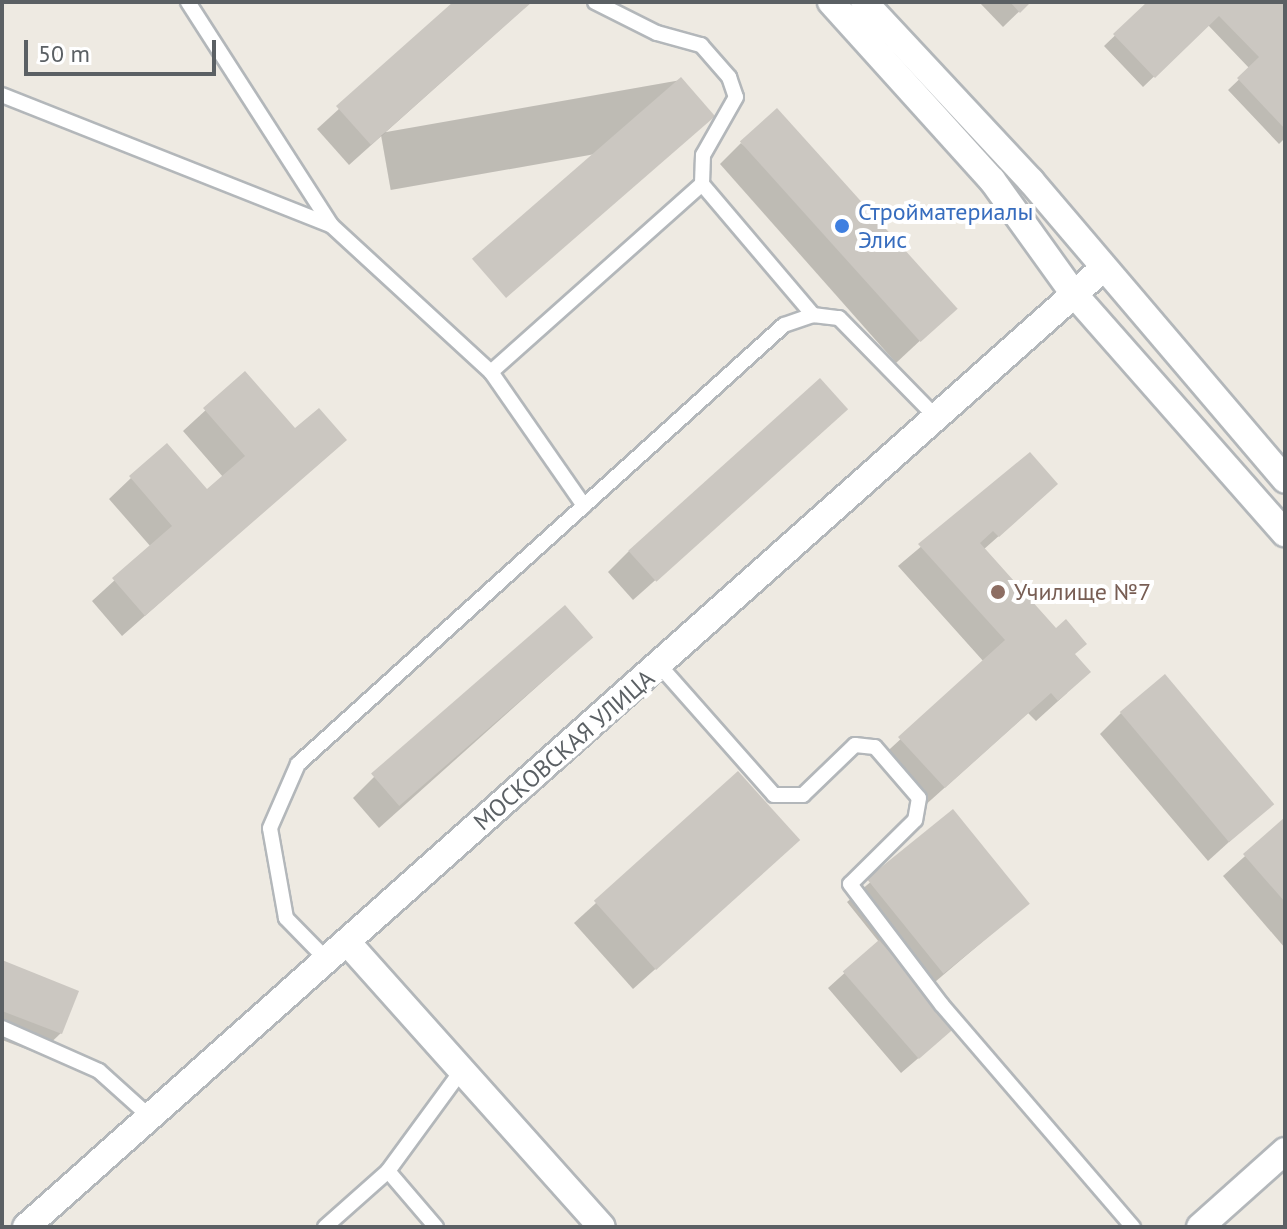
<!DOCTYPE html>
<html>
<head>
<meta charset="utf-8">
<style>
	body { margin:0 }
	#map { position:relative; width:1287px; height:1229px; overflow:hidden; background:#eeeae2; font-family:"PT Sans",sans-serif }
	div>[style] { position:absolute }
	.shadow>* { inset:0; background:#0003; transform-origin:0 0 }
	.building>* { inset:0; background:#cbc7c1; transform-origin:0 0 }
	.roads { filter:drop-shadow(2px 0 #b3b7ba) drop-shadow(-2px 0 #b3b7ba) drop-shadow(0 2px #b3b7ba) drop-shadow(0 -2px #b3b7ba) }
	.service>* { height:14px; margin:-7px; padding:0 7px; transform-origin:7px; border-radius:7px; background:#fff }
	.minor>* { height:26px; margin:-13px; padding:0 13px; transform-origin:13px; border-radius:13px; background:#fff }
	.dots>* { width:22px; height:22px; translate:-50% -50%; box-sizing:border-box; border:4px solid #fff; border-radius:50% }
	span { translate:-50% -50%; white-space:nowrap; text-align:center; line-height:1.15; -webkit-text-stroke:8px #fff; paint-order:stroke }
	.shop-label { font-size:24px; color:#366cbe }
	.left { translate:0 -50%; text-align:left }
	.education-label { font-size:24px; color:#785e54 }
	.street-label { font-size:24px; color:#5b6064 }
	.frame { position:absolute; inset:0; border:4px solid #5b6064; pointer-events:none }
	.scale { position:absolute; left:24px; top:40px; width:192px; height:36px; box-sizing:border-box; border:4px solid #5b6064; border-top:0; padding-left:10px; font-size:24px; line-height:28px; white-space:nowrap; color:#5b6064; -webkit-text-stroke:6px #fff; paint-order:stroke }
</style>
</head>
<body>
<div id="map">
	<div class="shadow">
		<div style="clip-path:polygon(456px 2px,531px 2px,349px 165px,317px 129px)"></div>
		<div style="clip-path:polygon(979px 2px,1029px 2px,1003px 27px)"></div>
		<div style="clip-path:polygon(1150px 2px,1283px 2px,1285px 138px,1279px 144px,1228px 90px,1250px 69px,1208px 25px,1143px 87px,1104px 46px)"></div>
		<div style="left:681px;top:80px;width:58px;height:305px;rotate:80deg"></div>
		<div style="clip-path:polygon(741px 143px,953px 310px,896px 363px,720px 164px)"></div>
		<div style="clip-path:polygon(245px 374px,295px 431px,344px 440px,122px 636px,92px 601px,151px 547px,109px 499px,131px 478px,207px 492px,223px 477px,183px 431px)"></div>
		<div style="clip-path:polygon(824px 430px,633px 600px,608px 572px,629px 551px)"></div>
		<div style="clip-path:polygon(1030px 455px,1034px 505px,983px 550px,1073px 655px,1067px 693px,1036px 721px,1028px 713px,922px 808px,878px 760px,984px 662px,898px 566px)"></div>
		<div style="clip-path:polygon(569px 658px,379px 828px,353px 798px,374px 777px)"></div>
		<div style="clip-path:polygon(1121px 713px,1272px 803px,1208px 861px,1100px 734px)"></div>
		<div style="clip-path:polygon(738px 774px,776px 861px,633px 989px,574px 923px)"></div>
		<div style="clip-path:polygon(953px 812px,1028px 903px,922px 993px,936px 1043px,901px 1073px,828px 988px,879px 942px,847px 902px)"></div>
		<div style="clip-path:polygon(1284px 821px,1285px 822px,1285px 948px,1223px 876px)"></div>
		<div style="clip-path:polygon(2px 963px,61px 1033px,39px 1054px,2px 1040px)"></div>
	</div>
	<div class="building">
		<div style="clip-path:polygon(453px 2px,532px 2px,371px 145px,336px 106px)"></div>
		<div style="clip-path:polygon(1010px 2px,1031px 2px,1020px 13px)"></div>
		<div style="clip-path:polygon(1147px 2px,1285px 2px,1285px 129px,1237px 78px,1259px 57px,1219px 16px,1155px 78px,1113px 34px)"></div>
		<div style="left:681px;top:77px;width:52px;height:277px;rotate:49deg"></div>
		<div style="left:777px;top:108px;width:270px;height:50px;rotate:48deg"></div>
		<div style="clip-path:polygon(245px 371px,295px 428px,319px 408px,347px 440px,145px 616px,112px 578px,172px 526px,129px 476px,167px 443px,207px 489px,245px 456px,203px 408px)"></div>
		<div style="left:820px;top:378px;width:42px;height:258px;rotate:48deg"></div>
		<div style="clip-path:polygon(1030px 452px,1058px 484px,999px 537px,993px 531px,980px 543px,1056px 628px,1066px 619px,1087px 644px,1075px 654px,1091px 672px,1058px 701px,1051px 693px,945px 788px,898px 737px,1005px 640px,918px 544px)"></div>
		<div style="left:565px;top:605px;width:43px;height:257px;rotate:49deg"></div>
		<div style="left:1165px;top:674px;width:170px;height:59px;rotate:50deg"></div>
		<div style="left:738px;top:771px;width:93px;height:194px;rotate:48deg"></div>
		<div style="left:953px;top:809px;width:122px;height:111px;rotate:51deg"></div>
		<div style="clip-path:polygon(1285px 817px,1285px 902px,1243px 854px)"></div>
		<div style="left:879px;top:940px;width:116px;height:48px;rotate:49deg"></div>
		<div style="clip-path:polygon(2px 960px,79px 991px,62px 1034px,2px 1011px)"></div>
	</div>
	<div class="roads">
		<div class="service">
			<div style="left:188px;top:2px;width:265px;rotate:57.3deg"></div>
			<div style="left:331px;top:225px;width:217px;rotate:42.6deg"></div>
			<div style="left:491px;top:372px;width:283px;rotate:-41.7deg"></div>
			<div style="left:595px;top:2px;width:69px;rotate:26.6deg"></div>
			<div style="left:657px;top:33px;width:46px;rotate:15.3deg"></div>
			<div style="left:701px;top:45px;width:43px;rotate:48.8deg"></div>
			<div style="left:729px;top:77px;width:21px;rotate:71deg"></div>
			<div style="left:736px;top:97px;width:67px;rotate:119.6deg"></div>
			<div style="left:703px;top:155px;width:29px;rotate:92deg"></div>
			<div style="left:702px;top:184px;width:172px;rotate:49.7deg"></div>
			<div style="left:2px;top:95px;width:354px;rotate:21.6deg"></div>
			<div style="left:491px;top:372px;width:163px;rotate:55.2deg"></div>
			<div style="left:660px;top:666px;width:172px;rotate:48.5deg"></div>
			<div style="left:774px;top:795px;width:29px"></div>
			<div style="left:803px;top:795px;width:72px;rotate:-43.9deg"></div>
			<div style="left:855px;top:745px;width:20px;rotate:6deg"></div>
			<div style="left:875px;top:747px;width:67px;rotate:49.2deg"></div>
			<div style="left:919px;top:798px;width:22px;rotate:100deg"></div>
			<div style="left:915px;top:820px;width:91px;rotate:135.4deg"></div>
			<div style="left:850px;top:884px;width:152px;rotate:52.8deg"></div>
			<div style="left:942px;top:1005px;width:293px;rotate:49.3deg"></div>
			<div style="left:327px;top:960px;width:59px;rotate:-134.3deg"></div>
			<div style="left:286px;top:918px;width:91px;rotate:-100.1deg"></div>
			<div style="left:270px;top:828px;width:70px;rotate:-66.4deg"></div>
			<div style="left:298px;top:764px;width:655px;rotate:-42.09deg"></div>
			<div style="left:784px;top:325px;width:31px;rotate:-19deg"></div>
			<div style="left:813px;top:315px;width:26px;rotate:7deg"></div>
			<div style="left:839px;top:318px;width:140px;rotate:45.6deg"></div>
			<div style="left:2px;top:1028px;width:106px;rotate:23.9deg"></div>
			<div style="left:99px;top:1071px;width:69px;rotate:42deg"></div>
			<div style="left:388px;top:1171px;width:74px;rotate:49.4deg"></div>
			<div style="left:325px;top:1227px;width:84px;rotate:-41.6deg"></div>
			<div style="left:388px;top:1171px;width:125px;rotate:-53.8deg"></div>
		</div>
		<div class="minor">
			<div style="left:831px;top:2px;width:240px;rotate:47.9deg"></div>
			<div style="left:992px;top:180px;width:140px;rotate:54.3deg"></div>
			<div style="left:1074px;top:294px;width:319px;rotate:48.6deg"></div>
			<div style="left:864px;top:2px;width:245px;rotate:47deg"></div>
			<div style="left:1031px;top:181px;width:392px;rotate:49.6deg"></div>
			<div style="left:347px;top:942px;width:382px;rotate:48.2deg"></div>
			<div style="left:26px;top:1227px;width:1438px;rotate:-41.67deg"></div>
			<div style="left:1200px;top:1227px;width:114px;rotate:-41.8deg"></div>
		</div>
	</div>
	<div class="dots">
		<div style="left:842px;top:226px;background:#3f7fe0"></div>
		<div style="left:998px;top:592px;background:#8d6e63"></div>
	</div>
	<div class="shop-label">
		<span class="left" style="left:858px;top:226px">Стройматериалы<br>Элис</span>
	</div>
	<div class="education-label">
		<span class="left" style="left:1014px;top:592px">Училище №7</span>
	</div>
	<div class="street-label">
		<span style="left:564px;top:750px;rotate:-41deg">МОСКОВСКАЯ УЛИЦА</span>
	</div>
	<div class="frame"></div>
	<div class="scale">50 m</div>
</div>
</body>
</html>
